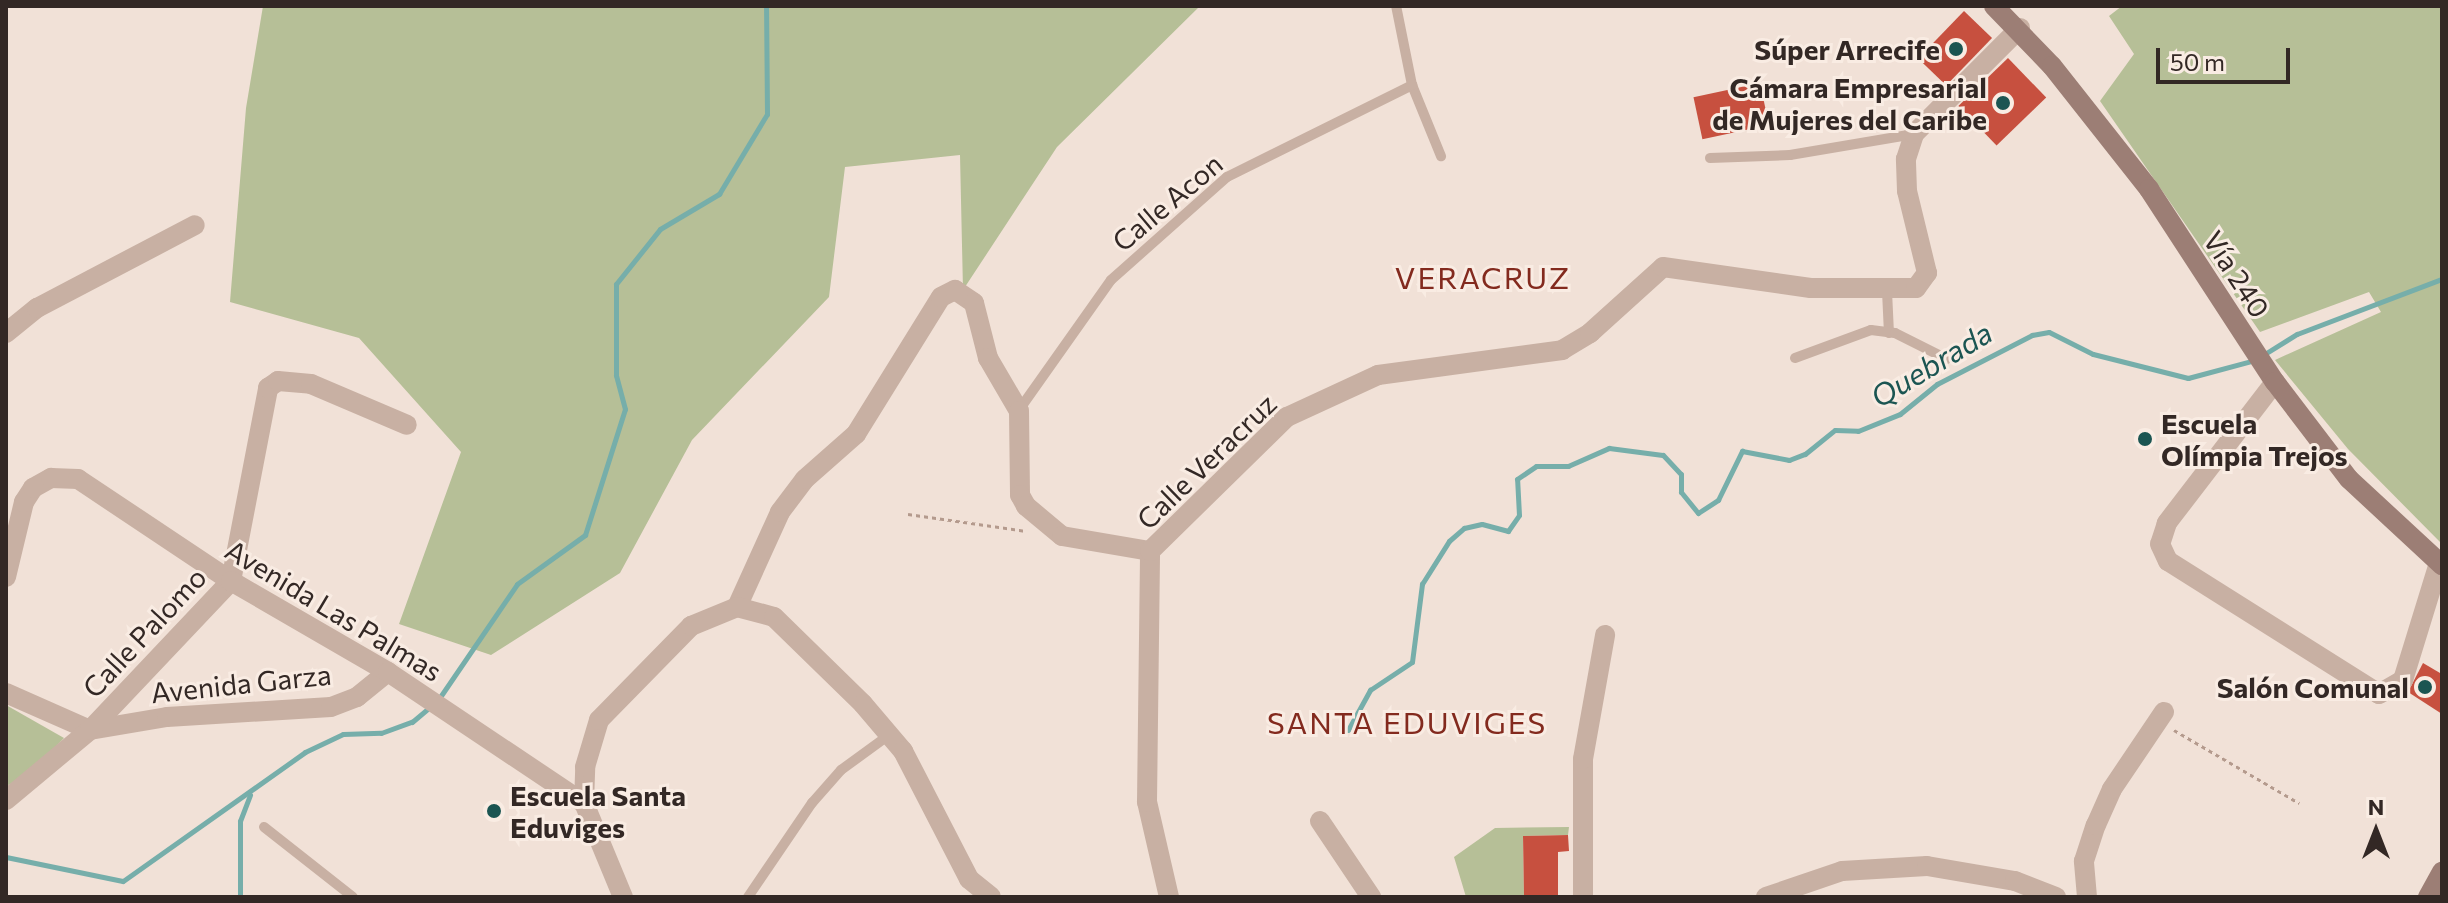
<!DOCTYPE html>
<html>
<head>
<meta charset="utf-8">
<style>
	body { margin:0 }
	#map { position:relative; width:2448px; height:903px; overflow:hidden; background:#f1e1d7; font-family:Commissioner,sans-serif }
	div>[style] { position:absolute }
	.green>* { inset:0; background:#b6bf97 }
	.stream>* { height:5px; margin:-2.5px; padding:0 2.5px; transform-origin:2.5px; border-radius:2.5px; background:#76aeaa }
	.building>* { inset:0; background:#c7503f; transform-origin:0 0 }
	.path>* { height:3px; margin-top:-1.5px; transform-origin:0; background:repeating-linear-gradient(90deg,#b49a8d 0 4px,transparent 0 8px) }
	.service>* { height:10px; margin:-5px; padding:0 5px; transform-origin:5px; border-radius:5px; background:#c8b0a3 }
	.minor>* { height:20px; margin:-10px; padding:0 10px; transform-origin:10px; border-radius:10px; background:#c8b0a3 }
	.tertiary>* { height:20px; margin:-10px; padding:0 10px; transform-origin:10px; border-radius:10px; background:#c8b0a3 }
	.secondary>* { height:20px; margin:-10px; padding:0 10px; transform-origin:10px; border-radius:10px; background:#9c7e75 }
	.dots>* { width:22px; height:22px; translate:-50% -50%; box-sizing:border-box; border:4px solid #f9ece3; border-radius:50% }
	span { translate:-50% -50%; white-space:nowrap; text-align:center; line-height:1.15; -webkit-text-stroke:6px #f9ece3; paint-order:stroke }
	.poi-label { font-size:28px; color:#332825; font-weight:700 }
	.right { translate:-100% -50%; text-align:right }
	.left { translate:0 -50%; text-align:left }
	.street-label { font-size:28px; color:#332825 }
	.neighbourhood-label { font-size:30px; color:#832a1e; letter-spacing:2px }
	.water-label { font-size:30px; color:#1b5552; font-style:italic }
	.frame { position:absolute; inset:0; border:8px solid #332825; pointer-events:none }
	.north { position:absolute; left:2336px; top:791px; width:80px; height:80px; -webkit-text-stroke:6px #f9ece3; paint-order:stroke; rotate:0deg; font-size:22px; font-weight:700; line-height:32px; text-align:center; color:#332825 }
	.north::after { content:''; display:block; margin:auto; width:28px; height:36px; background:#332825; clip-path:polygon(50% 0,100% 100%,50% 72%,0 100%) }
	.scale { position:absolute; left:2156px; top:48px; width:134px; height:36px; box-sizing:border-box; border:4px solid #332825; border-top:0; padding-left:10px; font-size:24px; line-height:28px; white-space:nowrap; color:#332825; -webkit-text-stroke:6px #f9ece3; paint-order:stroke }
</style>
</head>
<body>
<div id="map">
	<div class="green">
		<div style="clip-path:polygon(263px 6px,1200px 6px,1057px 147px,963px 290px,960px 155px,845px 167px,829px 297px,692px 440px,620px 573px,491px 655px,399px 624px,461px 452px,359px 338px,230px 302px,246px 108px)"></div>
		<div style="clip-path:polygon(2122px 6px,2442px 6px,2442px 544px,2348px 449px,2275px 360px,2381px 312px,2369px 292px,2260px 332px,2100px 101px,2134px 54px,2109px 16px)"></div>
		<div style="clip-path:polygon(6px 705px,64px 738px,28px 776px,6px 786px)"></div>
		<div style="clip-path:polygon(1569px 827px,1568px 835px,1523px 836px,1524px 897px,1466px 897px,1454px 857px,1495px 828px)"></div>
	</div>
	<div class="stream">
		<div style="left:2263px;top:355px;width:40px;rotate:-32deg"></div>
		<div style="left:2297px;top:334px;width:155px;rotate:-20.8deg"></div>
		<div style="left:438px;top:700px;width:140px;rotate:-55.7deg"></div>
		<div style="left:517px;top:584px;width:84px;rotate:-35.8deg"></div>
		<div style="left:585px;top:535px;width:132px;rotate:-72.4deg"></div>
		<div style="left:625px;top:409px;width:35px;rotate:-105deg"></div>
		<div style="left:616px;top:375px;width:91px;rotate:-90deg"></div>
		<div style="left:616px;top:284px;width:70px;rotate:-51.3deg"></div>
		<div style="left:660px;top:229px;width:69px;rotate:-30.7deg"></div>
		<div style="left:719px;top:194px;width:93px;rotate:-59deg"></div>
		<div style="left:767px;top:114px;width:108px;rotate:-90.5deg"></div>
		<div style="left:1348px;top:730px;width:46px;rotate:-61.2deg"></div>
		<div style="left:1370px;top:690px;width:50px;rotate:-33.7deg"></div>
		<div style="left:1412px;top:662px;width:79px;rotate:-82.7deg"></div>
		<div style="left:1422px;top:584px;width:51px;rotate:-57.9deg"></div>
		<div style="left:1449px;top:541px;width:20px;rotate:-41deg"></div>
		<div style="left:1464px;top:528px;width:18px;rotate:-13deg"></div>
		<div style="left:1482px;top:524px;width:27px;rotate:15deg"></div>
		<div style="left:1508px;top:531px;width:19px;rotate:-55deg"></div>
		<div style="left:1519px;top:515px;width:36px;rotate:-93deg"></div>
		<div style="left:1517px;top:479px;width:23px;rotate:-34deg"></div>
		<div style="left:1536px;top:466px;width:32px"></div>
		<div style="left:1568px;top:466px;width:45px;rotate:-23.7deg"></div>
		<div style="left:1609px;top:448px;width:54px;rotate:7.4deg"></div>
		<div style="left:1663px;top:455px;width:26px;rotate:47deg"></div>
		<div style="left:1681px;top:474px;width:18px;rotate:90deg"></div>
		<div style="left:1681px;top:492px;width:27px;rotate:51deg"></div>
		<div style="left:1698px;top:513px;width:24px;rotate:-33deg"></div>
		<div style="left:1718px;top:500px;width:55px;rotate:-63.9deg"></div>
		<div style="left:1742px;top:451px;width:48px;rotate:10.8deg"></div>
		<div style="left:1789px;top:460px;width:17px;rotate:-21deg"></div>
		<div style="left:1805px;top:454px;width:38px;rotate:-39deg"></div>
		<div style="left:1835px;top:430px;width:23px;rotate:2deg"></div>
		<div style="left:1858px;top:431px;width:45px;rotate:-22deg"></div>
		<div style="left:1900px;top:414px;width:48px;rotate:-39deg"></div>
		<div style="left:1937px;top:384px;width:107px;rotate:-27.3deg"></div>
		<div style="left:2032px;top:335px;width:17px;rotate:-10deg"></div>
		<div style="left:2049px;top:332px;width:49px;rotate:26.6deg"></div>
		<div style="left:2093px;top:354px;width:98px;rotate:14.2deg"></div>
		<div style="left:2188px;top:378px;width:69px;rotate:-15deg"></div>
		<div style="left:6px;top:857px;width:119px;rotate:11.6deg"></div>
		<div style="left:123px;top:881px;width:223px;rotate:-35.3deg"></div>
		<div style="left:305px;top:752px;width:42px;rotate:-25.3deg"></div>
		<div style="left:343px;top:734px;width:38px;rotate:-2deg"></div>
		<div style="left:381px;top:733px;width:33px;rotate:-20deg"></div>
		<div style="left:412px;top:722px;width:25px;rotate:-40deg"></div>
		<div style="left:240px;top:897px;width:76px;rotate:-90deg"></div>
		<div style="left:240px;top:821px;width:28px;rotate:-69deg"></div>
	</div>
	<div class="building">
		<div style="left:1964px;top:11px;width:39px;height:66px;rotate:44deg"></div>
		<div style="left:2008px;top:58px;width:55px;height:69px;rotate:46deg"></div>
		<div style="left:1760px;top:83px;width:43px;height:68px;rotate:78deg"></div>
		<div style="clip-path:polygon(2423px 663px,2440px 673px,2442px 714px,2408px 692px)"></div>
		<div style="clip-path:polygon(1568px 835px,1569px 851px,1558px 852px,1558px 897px,1524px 897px,1523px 836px)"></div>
	</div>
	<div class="path">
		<div style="left:908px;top:514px;width:119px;rotate:8.2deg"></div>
		<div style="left:2174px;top:730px;width:145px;rotate:30.3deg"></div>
	</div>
	<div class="service">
		<div style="left:1412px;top:85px;width:77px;rotate:67.8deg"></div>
		<div style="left:1710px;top:158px;width:80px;rotate:-2.1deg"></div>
		<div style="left:1790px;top:155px;width:126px;rotate:-9.6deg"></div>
		<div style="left:1887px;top:291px;width:42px;rotate:87.3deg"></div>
		<div style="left:1795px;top:358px;width:81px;rotate:-20.2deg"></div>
		<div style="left:1871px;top:330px;width:24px;rotate:7deg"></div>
		<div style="left:1895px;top:333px;width:58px;rotate:26.6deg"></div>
		<div style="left:1019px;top:410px;width:159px;rotate:-54.7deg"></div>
		<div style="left:1111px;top:280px;width:155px;rotate:-41.6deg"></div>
		<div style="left:1227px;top:177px;width:207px;rotate:-26.4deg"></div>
		<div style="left:1412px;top:85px;width:81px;rotate:-101.4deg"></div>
		<div style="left:264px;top:827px;width:113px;rotate:38.2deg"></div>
		<div style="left:748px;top:897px;width:114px;rotate:-55.8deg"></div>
		<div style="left:812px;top:803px;width:44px;rotate:-48.7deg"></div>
		<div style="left:841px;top:770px;width:59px;rotate:-36.1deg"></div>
	</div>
	<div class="minor">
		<div style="left:6px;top:333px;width:40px;rotate:-39deg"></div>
		<div style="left:37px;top:308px;width:178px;rotate:-27.7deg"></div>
		<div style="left:2275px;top:382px;width:178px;rotate:127.5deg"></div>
		<div style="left:2167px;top:523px;width:22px;rotate:108deg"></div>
		<div style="left:2160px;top:544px;width:19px;rotate:65deg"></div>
		<div style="left:2168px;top:561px;width:249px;rotate:32.2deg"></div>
		<div style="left:2379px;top:694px;width:28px;rotate:-30deg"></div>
		<div style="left:2403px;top:680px;width:122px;rotate:-72.9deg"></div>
		<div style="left:737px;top:607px;width:104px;rotate:-65.6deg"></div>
		<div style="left:780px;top:512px;width:41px;rotate:-52.9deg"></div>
		<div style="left:805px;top:479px;width:68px;rotate:-41.4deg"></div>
		<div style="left:856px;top:434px;width:161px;rotate:-58.2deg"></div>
		<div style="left:941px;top:297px;width:16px;rotate:-27deg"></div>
		<div style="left:955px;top:290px;width:23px;rotate:34deg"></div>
		<div style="left:974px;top:303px;width:57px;rotate:75.7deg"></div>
		<div style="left:988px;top:358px;width:61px;rotate:59.7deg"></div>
		<div style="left:1019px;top:411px;width:84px;rotate:89.3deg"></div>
		<div style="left:1020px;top:495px;width:13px;rotate:61deg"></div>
		<div style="left:1026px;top:506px;width:47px;rotate:39.8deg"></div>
		<div style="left:1062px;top:536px;width:89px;rotate:9.7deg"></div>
		<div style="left:6px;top:693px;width:92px;rotate:23.8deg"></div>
		<div style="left:90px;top:730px;width:78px;rotate:-9.6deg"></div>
		<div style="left:167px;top:717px;width:164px;rotate:-3.5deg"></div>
		<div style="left:331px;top:707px;width:28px;rotate:-21deg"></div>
		<div style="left:357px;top:697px;width:40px;rotate:-39deg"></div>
		<div style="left:6px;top:800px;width:109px;rotate:-39.8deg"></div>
		<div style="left:90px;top:730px;width:205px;rotate:-46.6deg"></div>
		<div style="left:231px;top:581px;width:197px;rotate:-79.1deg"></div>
		<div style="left:268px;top:388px;width:12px;rotate:-35deg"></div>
		<div style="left:278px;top:381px;width:33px;rotate:5deg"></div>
		<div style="left:311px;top:384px;width:104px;rotate:23.1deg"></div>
		<div style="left:584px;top:803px;width:36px;rotate:-88deg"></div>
		<div style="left:585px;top:767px;width:49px;rotate:-73.4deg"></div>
		<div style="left:599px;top:720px;width:132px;rotate:-45.6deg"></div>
		<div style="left:691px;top:626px;width:50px;rotate:-22.4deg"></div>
		<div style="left:737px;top:607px;width:38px;rotate:15deg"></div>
		<div style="left:774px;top:617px;width:124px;rotate:44.3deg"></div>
		<div style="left:863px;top:704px;width:62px;rotate:49.6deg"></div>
		<div style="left:903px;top:751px;width:144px;rotate:62.7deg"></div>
		<div style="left:969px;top:879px;width:28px;rotate:39deg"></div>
		<div style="left:1320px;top:821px;width:92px;rotate:56.1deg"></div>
		<div style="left:1169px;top:897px;width:98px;rotate:-103deg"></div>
		<div style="left:1147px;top:802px;width:251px;rotate:-89.3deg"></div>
		<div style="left:1150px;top:551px;width:192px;rotate:-44.4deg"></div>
		<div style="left:1287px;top:417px;width:100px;rotate:-24.8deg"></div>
		<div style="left:1378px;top:375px;width:186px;rotate:-7.7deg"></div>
		<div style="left:1562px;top:350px;width:33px;rotate:-31deg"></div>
		<div style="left:1590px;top:333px;width:98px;rotate:-42.1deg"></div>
		<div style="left:1663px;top:267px;width:149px;rotate:8.1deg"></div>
		<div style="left:1811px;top:288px;width:105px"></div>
		<div style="left:1916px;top:288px;width:19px;rotate:-54deg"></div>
		<div style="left:1927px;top:273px;width:84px;rotate:-103.7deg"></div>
		<div style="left:1907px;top:191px;width:32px;rotate:-92deg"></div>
		<div style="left:1906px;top:159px;width:26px;rotate:-72deg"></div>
		<div style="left:1914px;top:134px;width:150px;rotate:-45deg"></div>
		<div style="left:1583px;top:897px;width:138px;rotate:-90deg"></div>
		<div style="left:1583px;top:759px;width:126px;rotate:-79.9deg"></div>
		<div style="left:2087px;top:897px;width:36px;rotate:-95deg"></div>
		<div style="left:2084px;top:861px;width:38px;rotate:-72deg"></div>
		<div style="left:2096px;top:825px;width:39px;rotate:-66deg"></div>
		<div style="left:2112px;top:789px;width:93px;rotate:-56deg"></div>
	</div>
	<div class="tertiary">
		<div style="left:6px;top:577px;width:77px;rotate:-76.5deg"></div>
		<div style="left:24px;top:502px;width:17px;rotate:-57deg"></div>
		<div style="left:33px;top:488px;width:21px;rotate:-29deg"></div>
		<div style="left:51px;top:478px;width:27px;rotate:2deg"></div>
		<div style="left:78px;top:479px;width:184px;rotate:33.7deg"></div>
		<div style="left:231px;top:581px;width:181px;rotate:30.1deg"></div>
		<div style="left:388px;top:672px;width:236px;rotate:33.8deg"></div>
		<div style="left:584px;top:803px;width:102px;rotate:67.5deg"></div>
		<div style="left:1766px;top:897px;width:80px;rotate:-18.9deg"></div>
		<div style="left:1842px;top:871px;width:85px;rotate:-3.4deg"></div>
		<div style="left:1927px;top:866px;width:89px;rotate:9.7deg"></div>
		<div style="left:2015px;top:881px;width:44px;rotate:21.3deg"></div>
	</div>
	<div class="secondary">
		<div style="left:1994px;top:6px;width:83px;rotate:46deg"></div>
		<div style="left:2052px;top:66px;width:157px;rotate:51.7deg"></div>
		<div style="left:2149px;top:189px;width:230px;rotate:56.9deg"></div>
		<div style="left:2275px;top:382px;width:122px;rotate:52.7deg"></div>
		<div style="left:2349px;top:479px;width:127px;rotate:42.8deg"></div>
		<div style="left:2428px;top:897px;width:29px;rotate:-61deg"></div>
	</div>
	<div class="dots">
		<div style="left:1956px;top:49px;background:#1b5552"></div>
		<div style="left:2003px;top:103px;background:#1b5552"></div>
		<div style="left:2145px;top:439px;background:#1b5552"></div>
		<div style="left:2425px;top:687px;background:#1b5552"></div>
		<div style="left:494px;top:811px;background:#1b5552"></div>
	</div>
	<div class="poi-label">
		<span class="right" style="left:1940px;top:49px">Súper Arrecife</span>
		<span class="right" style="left:1987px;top:103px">Cámara Empresarial<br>de Mujeres del Caribe</span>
		<span class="left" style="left:2161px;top:439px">Escuela<br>Olímpia Trejos</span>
		<span class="right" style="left:2409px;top:687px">Salón Comunal</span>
		<span class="left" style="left:510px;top:811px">Escuela Santa<br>Eduviges</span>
	</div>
	<div class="street-label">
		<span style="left:1167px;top:202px;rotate:-40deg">Calle Acon</span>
		<span style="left:2237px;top:274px;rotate:57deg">Vía 240</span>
		<span style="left:1206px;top:461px;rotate:-44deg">Calle Veracruz</span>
		<span style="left:334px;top:610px;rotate:31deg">Avenida Las Palmas</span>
		<span style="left:144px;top:632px;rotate:-47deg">Calle Palomo</span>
		<span style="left:241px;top:683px;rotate:-6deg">Avenida Garza</span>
	</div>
	<div class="neighbourhood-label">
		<span style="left:1483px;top:277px">VERACRUZ</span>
		<span style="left:1407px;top:722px">SANTA EDUVIGES</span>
	</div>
	<div class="water-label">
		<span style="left:1931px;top:364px;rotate:-31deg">Quebrada</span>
	</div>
	<div class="frame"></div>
	<div class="north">N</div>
	<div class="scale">50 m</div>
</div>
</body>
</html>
